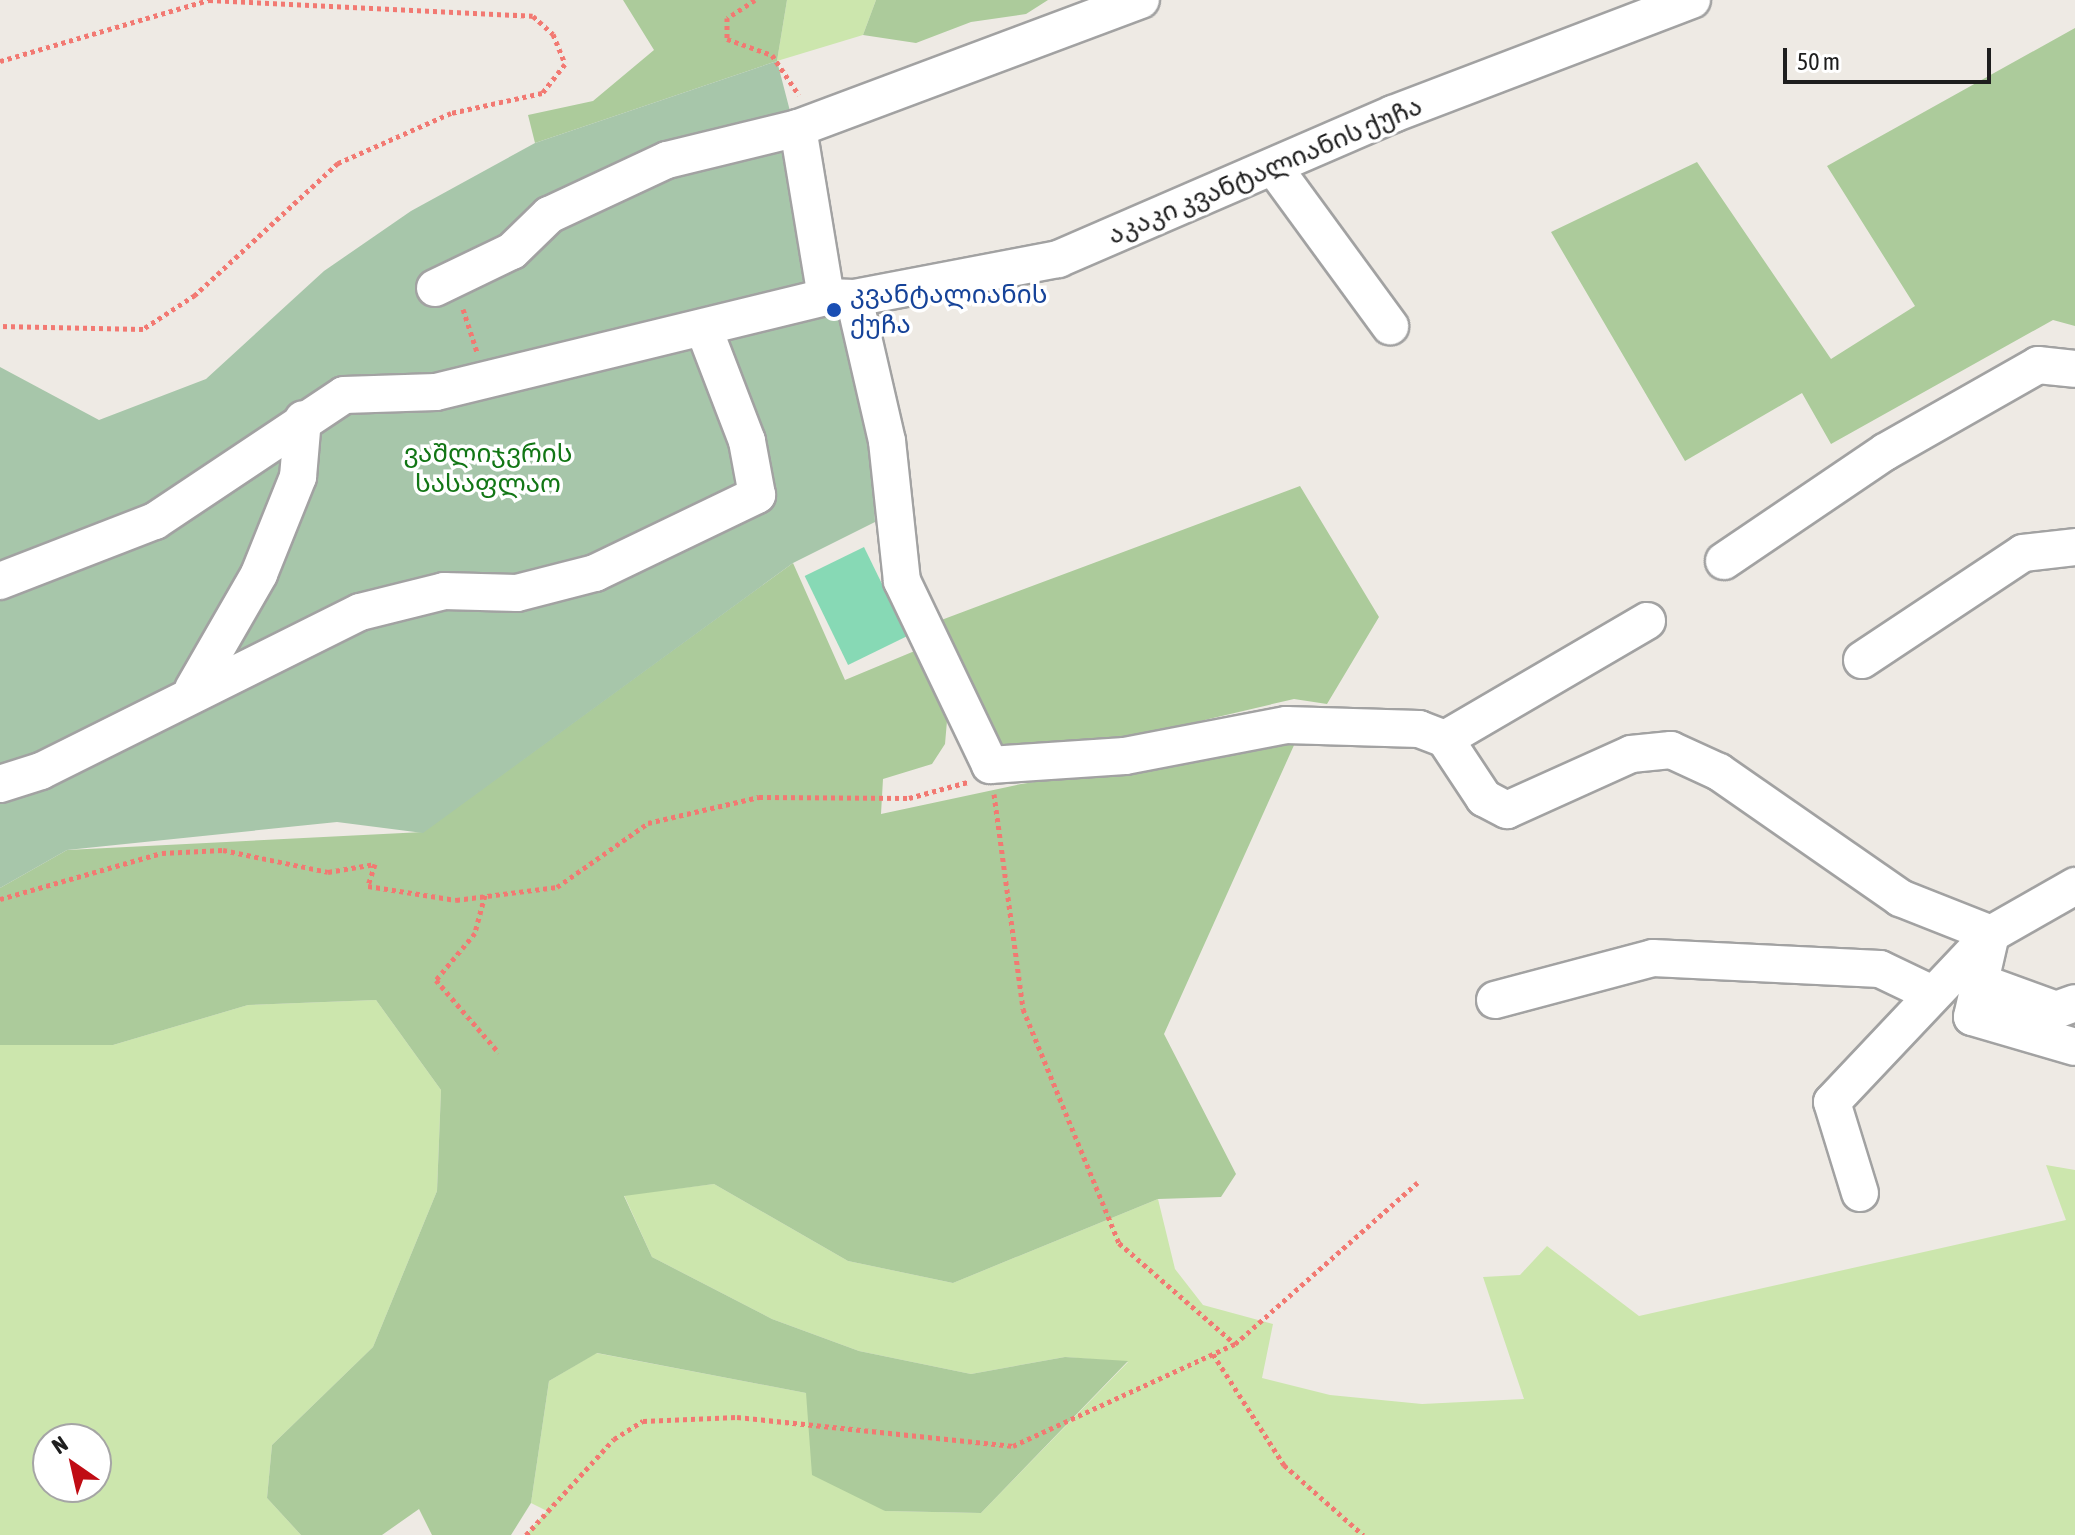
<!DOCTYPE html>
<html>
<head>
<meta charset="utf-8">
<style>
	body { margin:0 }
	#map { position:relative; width:2075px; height:1535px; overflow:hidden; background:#eeeae4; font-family:"Asap Condensed","Noto Sans Georgian",sans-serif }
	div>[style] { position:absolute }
	.grass>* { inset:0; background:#cce6ad }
	.forest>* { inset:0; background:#accb9b }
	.cemetery>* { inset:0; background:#a7c6aa }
	.pitch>* { inset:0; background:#87d9b5; transform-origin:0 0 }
	.path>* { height:5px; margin-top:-2.5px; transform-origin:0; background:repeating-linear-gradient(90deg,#f27972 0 4px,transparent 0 8px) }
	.roads { filter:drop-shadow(2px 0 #a2a2a2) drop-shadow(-2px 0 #a2a2a2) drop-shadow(0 2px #a2a2a2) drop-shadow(0 -2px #a2a2a2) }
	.minor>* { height:36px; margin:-18px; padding:0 18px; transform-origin:18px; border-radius:18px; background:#fff }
	.dots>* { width:22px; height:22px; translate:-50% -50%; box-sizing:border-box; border:4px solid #fff; border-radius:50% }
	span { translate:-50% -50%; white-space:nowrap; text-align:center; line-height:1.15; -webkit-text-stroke:7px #fff; paint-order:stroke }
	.street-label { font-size:26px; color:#1e1e1e }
	.transit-label { font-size:26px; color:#164399 }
	.left { translate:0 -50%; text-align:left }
	.park-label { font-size:26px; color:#127615 }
	.north { position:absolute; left:32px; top:1423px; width:80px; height:80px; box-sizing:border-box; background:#fff; border:2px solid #a5a5a5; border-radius:50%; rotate:326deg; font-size:22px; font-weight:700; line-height:32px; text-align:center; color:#1e1e1e }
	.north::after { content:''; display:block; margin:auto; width:28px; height:36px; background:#c00c14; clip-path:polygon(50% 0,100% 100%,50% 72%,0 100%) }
	.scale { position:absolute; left:1783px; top:48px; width:208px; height:36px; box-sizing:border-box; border:4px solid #1e1e1e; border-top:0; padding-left:10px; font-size:24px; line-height:28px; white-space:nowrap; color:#1e1e1e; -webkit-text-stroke:6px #fff; paint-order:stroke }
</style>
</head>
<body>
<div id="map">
	<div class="grass">
		<div style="clip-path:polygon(787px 0,876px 0,863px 35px,777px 61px)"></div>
		<div style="clip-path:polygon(evenodd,376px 1000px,441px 1090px,437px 1191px,373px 1347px,272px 1445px,267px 1498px,301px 1535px,0 1535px,0 1045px,113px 1045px,248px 1005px,376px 1000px,48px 1439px,96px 1439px,96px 1487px,48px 1487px,48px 1439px)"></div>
		<div style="clip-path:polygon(2046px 1165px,2075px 1170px,2075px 1535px,526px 1535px,547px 1511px,531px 1503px,549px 1381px,596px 1353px,806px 1393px,885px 1511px,981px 1513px,1128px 1362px,1065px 1357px,971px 1374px,859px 1351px,772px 1319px,652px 1257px,624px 1195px,714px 1184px,848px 1261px,953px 1283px,1158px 1199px,1175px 1269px,1203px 1305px,1273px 1324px,1262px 1378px,1330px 1395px,1422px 1404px,1524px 1399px,1483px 1277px,1520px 1275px,1547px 1246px,1639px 1316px,2066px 1220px)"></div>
	</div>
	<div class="forest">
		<div style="clip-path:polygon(623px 0,787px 0,777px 61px,535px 143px,528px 115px,593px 101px,654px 50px)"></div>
		<div style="clip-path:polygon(876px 0,1048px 0,1026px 14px,971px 22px,916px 43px,863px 35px)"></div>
		<div style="clip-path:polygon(2075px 28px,2075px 326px,2053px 320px,1831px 444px,1802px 393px,1685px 461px,1551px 232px,1697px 162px,1831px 359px,1915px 306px,1827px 166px)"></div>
		<div style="clip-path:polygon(1300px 486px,1379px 617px,1327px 704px,1294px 699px,1119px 740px,996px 747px,928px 625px)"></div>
		<div style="clip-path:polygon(793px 563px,845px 680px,917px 650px,947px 721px,945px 744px,932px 764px,883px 779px,881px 814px,1021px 784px,1295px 743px,1164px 1034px,1236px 1174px,1221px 1197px,1158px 1199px,953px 1283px,848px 1261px,714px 1184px,624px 1196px,652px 1257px,772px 1319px,859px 1351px,971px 1374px,1065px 1357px,1128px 1361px,981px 1513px,885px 1511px,812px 1475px,806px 1393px,597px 1353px,549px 1381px,531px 1503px,511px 1535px,432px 1535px,419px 1509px,382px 1535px,301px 1535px,267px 1498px,272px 1445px,373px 1347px,437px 1191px,441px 1090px,376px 1000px,248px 1005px,113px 1045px,0 1045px,0 888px,67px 850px,423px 832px)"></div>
	</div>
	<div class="cemetery">
		<div style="clip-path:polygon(777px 61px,872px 427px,875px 522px,793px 563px,423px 833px,337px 822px,67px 850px,0 888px,0 367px,99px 420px,206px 379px,324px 271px,411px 211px,535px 143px)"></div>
	</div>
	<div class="pitch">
		<div style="left:864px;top:547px;width:99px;height:66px;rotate:64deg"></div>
	</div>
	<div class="path">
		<div style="left:755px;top:0;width:33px;rotate:147deg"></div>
		<div style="left:727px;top:18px;width:21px;rotate:90deg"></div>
		<div style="left:727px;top:39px;width:48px;rotate:19.6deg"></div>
		<div style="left:772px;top:55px;width:48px;rotate:56deg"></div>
		<div style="left:0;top:61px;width:218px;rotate:-16.3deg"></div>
		<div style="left:209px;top:0;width:324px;rotate:2.8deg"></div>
		<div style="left:533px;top:16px;width:27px;rotate:42deg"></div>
		<div style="left:553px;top:34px;width:32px;rotate:68deg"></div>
		<div style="left:565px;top:64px;width:37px;rotate:128deg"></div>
		<div style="left:542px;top:93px;width:93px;rotate:167.6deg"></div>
		<div style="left:451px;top:113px;width:124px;rotate:156.1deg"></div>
		<div style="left:338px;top:163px;width:195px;rotate:137.3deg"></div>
		<div style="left:195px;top:295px;width:62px;rotate:146.8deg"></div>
		<div style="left:143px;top:329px;width:143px;rotate:-178.8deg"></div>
		<div style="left:463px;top:309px;width:45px;rotate:72deg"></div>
		<div style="left:994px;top:794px;width:217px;rotate:82.3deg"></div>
		<div style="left:1023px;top:1009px;width:253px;rotate:67.7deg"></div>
		<div style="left:1119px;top:1243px;width:154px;rotate:41deg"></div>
		<div style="left:485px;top:895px;width:39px;rotate:105deg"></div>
		<div style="left:475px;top:933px;width:61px;rotate:129.7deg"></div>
		<div style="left:436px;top:980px;width:96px;rotate:49.2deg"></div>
		<div style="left:0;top:899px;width:168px;rotate:-15.9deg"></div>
		<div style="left:162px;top:853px;width:61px;rotate:-2.8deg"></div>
		<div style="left:223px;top:850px;width:107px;rotate:11.8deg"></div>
		<div style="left:328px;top:872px;width:48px;rotate:-9.7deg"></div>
		<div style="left:375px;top:864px;width:23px;rotate:108deg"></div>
		<div style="left:368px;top:886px;width:89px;rotate:9deg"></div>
		<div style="left:456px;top:900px;width:102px;rotate:-7.3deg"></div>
		<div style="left:557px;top:887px;width:111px;rotate:-35.1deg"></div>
		<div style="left:648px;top:823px;width:114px;rotate:-13.2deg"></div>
		<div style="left:759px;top:797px;width:150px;rotate:0.4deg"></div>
		<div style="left:909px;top:798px;width:61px;rotate:-15.2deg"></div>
		<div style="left:1213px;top:1354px;width:132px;rotate:57.4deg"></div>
		<div style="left:1284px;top:1465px;width:106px;rotate:41.5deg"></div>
		<div style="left:526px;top:1535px;width:130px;rotate:-47.5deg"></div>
		<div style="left:614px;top:1439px;width:34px;rotate:-32deg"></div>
		<div style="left:643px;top:1421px;width:94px;rotate:-2.4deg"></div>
		<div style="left:737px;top:1417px;width:278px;rotate:6deg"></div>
		<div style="left:1013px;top:1446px;width:244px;rotate:-24.7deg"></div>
		<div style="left:1235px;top:1344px;width:244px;rotate:-41.5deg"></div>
	</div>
	<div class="roads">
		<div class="minor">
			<div style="left:798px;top:128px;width:171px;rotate:80.6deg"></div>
			<div style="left:1275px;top:169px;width:195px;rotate:53.8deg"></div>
			<div style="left:435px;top:288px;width:85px;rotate:-25.7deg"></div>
			<div style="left:512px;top:251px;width:52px;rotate:-44.2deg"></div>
			<div style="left:549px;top:215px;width:130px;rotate:-25deg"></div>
			<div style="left:667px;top:160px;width:135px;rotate:-13.7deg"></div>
			<div style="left:798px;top:128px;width:366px;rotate:-20.5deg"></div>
			<div style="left:854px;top:298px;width:147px;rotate:77deg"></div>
			<div style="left:887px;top:441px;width:141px;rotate:83.9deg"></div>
			<div style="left:902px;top:581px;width:204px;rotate:64.4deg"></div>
			<div style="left:990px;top:765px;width:135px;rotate:-3.8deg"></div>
			<div style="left:1125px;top:756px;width:164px;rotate:-10.9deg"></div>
			<div style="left:1286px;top:725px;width:133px;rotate:1.7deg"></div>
			<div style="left:1419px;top:729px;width:28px;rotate:21deg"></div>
			<div style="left:1445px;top:739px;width:71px;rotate:56.5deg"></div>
			<div style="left:1484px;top:798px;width:26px;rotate:28deg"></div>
			<div style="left:1507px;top:810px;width:136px;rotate:-24.3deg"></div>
			<div style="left:1631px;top:754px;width:40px;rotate:-5.7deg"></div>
			<div style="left:1671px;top:750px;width:53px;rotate:24.6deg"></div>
			<div style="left:1719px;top:772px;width:221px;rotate:34.8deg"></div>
			<div style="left:1900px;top:898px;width:98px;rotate:21.6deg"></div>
			<div style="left:1724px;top:561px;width:194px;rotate:-34.1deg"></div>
			<div style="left:1885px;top:452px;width:176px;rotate:-29.6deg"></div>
			<div style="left:2038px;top:365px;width:37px;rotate:6deg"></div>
			<div style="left:0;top:581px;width:166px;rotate:-21.2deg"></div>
			<div style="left:155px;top:521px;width:227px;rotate:-33.7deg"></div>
			<div style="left:344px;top:395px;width:92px;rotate:-1.9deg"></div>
			<div style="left:436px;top:392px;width:401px;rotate:-13.7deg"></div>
			<div style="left:826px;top:297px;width:28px;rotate:2deg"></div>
			<div style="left:854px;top:298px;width:208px;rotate:-10.8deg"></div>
			<div style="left:1058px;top:259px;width:365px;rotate:-23.4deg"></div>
			<div style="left:1393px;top:114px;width:320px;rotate:-20.9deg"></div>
			<div style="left:1862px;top:660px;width:193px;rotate:-33.6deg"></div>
			<div style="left:2023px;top:553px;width:52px;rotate:-6.6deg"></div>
			<div style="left:193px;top:689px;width:133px;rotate:-60.1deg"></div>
			<div style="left:259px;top:574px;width:105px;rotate:-68.1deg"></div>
			<div style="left:298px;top:477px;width:58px;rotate:-85.1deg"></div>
			<div style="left:1445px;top:739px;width:234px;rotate:-30.3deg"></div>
			<div style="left:0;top:784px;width:43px;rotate:-17.6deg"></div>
			<div style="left:41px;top:771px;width:356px;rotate:-26.5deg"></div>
			<div style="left:360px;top:612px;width:87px;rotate:-14deg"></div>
			<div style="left:444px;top:591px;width:73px;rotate:1.6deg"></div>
			<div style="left:517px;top:593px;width:81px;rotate:-14.4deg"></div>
			<div style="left:595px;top:573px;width:180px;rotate:-25.7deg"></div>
			<div style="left:757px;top:495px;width:55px;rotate:-100.5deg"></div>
			<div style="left:747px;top:441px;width:120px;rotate:-111deg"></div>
			<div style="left:1991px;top:934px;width:85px;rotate:102.9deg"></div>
			<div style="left:1972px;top:1017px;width:107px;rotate:16.2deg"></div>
			<div style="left:1982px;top:983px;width:79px;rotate:20deg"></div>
			<div style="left:2056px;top:1010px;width:20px;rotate:-20deg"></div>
			<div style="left:1495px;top:1000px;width:163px;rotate:-14.9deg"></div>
			<div style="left:1653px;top:958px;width:227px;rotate:2.8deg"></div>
			<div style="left:1880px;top:969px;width:55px;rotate:25.6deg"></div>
			<div style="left:1860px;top:1193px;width:95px;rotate:-107.1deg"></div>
			<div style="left:1832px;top:1102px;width:231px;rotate:-46.6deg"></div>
			<div style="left:1991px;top:934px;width:97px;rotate:-29.7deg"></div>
		</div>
	</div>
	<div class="dots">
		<div style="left:834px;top:310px;background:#1a4fb4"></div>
	</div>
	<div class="street-label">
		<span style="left:1265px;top:171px;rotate:-23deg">აკაკი კვანტალიანის ქუჩა</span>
	</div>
	<div class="transit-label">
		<span class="left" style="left:850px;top:310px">კვანტალიანის<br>ქუჩა</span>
	</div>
	<div class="park-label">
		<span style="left:488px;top:469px">ვაშლიჯვრის<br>სასაფლაო</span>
	</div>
	<div class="north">N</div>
	<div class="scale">50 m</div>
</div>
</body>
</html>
